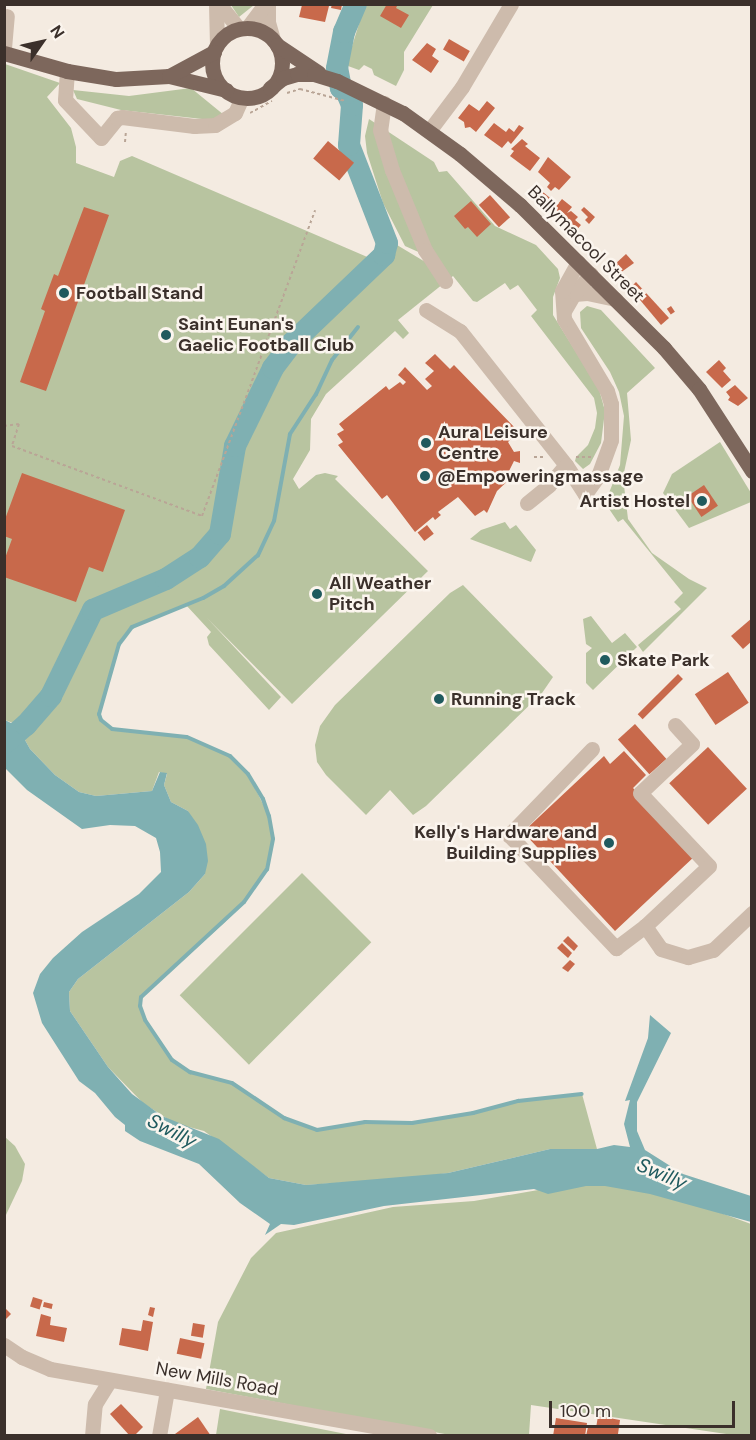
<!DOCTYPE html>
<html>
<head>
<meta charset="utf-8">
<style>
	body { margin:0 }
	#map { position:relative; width:756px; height:1440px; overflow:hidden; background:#f4ebe1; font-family:"DM Sans",sans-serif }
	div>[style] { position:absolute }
	.green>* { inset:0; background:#b8c4a0; transform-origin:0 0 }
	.water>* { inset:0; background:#7fb0b2 }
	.stream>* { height:4px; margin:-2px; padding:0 2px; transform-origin:2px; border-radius:2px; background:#7fb0b2 }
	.river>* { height:22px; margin:-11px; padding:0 11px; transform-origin:11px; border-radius:11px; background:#7fb0b2 }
	.building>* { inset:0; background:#c8694b; transform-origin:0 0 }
	.path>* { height:2px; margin-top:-1px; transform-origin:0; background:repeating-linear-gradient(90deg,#b9a596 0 3px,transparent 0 6px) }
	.minor>* { height:15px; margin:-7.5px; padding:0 7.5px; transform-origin:7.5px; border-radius:7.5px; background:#cdbbac }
	.major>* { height:15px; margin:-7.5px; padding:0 7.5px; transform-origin:7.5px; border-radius:7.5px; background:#7d675c }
	.major>.ring { margin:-7.5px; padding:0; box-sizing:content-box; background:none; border:15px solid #7d675c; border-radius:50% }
	.dots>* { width:16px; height:16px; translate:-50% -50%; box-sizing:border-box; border:3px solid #fbf5ee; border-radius:50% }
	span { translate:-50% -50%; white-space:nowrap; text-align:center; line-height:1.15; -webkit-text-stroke:5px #fbf5ee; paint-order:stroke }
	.street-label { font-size:18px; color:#3b302b }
	.poi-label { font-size:18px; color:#3b302b; font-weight:700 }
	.left { translate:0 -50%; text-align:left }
	.right { translate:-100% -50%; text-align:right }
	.water-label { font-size:20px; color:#1f5a5e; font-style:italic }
	.frame { position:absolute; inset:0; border:6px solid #3b302b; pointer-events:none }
	.north { position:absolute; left:12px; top:12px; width:60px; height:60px; -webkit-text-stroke:4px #fbf5ee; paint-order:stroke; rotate:56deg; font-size:16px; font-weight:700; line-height:24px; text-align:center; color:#3b302b }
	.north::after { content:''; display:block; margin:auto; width:21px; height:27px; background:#3b302b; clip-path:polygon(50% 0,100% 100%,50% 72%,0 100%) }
	.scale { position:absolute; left:549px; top:1401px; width:186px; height:27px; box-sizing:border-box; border:3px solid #3b302b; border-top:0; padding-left:8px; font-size:18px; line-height:21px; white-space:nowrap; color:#3b302b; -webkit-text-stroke:4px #fbf5ee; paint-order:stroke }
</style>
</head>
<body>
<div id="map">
	<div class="green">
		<div style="clip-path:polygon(231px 5px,254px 5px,239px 17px)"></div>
		<div style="clip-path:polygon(365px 5px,433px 5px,404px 52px,404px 70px,396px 86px,374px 75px,372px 69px,364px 65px,359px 70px,348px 66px,347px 62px)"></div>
		<div style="clip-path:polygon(5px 64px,60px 83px,47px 97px,71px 128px,76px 147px,76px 163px,114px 177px,120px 161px,132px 156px,372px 259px,346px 279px,303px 319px,283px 345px,281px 355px,331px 303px,379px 262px,386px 249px,397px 245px,427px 263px,432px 258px,405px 246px,383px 203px,367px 153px,365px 136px,369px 119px,434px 162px,439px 172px,447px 171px,495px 226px,536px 245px,558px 269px,560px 278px,553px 297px,553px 315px,599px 389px,605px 411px,601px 443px,590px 464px,583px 469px,575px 461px,576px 457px,588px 445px,595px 428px,597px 413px,594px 398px,531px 316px,537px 310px,518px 285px,510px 290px,505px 283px,477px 302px,473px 301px,453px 276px,398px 320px,409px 333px,403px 339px,395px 331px,326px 394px,311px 419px,310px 450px,293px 479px,299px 489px,316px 475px,325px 473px,338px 476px,335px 479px,428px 571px,292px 704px,207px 618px,281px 697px,269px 710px,209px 645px,207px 637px,211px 632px,186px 605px,128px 630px,119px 644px,99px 714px,101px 720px,112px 729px,187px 737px,230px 756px,248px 774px,269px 816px,273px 839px,271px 855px,259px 883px,225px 922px,141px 997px,140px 1006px,145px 1020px,172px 1060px,190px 1072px,232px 1083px,284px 1118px,317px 1130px,365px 1122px,412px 1123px,473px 1113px,518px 1101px,582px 1094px,597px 1149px,550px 1149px,448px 1173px,413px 1178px,306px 1185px,269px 1178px,204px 1131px,174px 1123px,143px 1103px,108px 1067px,70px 1011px,69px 992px,78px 979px,189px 892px,205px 874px,188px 811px,171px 802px,164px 785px,167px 774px,159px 772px,152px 791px,96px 796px,79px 792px,55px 775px,30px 749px,25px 740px,24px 727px,5px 720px)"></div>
		<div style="clip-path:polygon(191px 88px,224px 115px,211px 120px,121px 110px,77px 99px,73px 90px,129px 96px)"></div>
		<div style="clip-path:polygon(587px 306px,601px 310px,655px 368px,627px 393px,631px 440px,623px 477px,628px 519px,652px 553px,689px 579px,707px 588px,643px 652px,638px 645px,681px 609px,674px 602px,683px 593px,623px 519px,618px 522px,605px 503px,620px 465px,624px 416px,619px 392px,610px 372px,581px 328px,580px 312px)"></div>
		<div style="clip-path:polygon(720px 442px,751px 493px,751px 502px,689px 528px,663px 493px,672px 474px)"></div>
		<div style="clip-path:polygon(505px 522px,510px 529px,516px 525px,536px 550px,531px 562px,470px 539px,481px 530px)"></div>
		<div style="clip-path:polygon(463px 585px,553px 677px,542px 693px,426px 806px,413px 815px,390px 790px,366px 815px,326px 775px,317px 762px,315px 745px,320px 726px,335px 705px,450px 593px)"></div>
		<div style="clip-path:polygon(591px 616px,612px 643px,625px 633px,637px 647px,593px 690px,586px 683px,586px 653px,592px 648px,586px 644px,583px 619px)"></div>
		<div style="left:302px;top:873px;width:98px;height:173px;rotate:45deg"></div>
		<div style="clip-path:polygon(5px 1137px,15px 1146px,25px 1164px,22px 1181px,5px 1217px)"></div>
		<div style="clip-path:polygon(616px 1184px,669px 1194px,751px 1224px,751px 1435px,733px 1435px,531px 1405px,529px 1435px,450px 1435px,206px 1389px,218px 1322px,251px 1258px,276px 1233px,393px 1207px,474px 1201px,567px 1185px)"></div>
		<div style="clip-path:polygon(220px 1409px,351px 1435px,216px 1435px)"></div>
	</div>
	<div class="water">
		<div style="clip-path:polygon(5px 720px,19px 727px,26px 725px,25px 740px,30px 749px,55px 775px,79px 792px,96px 796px,152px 791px,160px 772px,167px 773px,164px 785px,171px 802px,188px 811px,198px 825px,206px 844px,208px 861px,205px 874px,189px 892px,78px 979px,69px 992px,70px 1011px,108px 1067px,132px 1094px,162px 1116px,219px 1139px,269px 1178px,306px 1185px,448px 1173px,550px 1149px,597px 1149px,614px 1145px,630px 1147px,624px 1124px,630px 1100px,625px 1101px,648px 1038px,650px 1015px,671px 1033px,637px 1102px,637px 1131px,645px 1150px,683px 1174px,751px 1196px,751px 1222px,650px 1194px,605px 1186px,586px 1186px,548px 1194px,534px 1189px,384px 1206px,294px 1225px,281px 1224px,265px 1235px,270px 1224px,240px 1203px,199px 1164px,140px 1141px,125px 1131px,125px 1125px,115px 1117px,95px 1093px,79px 1081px,42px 1023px,33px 993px,40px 974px,53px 958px,82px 932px,139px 894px,161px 872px,160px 852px,156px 838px,135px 826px,110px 825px,82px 829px,27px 790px,5px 768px)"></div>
	</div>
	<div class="stream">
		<div style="left:358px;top:327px;width:42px;rotate:128.2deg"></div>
		<div style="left:332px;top:360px;width:38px;rotate:115deg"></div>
		<div style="left:316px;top:394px;width:48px;rotate:123deg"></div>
		<div style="left:290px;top:434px;width:88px;rotate:100.4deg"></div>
		<div style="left:274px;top:521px;width:38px;rotate:115deg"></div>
		<div style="left:258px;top:555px;width:46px;rotate:137.6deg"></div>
		<div style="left:224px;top:586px;width:24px;rotate:150deg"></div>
		<div style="left:203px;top:598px;width:77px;rotate:157.8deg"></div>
		<div style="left:132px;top:627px;width:21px;rotate:127deg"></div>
		<div style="left:119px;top:644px;width:73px;rotate:105.9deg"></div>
		<div style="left:99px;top:714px;width:6px;rotate:72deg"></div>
		<div style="left:101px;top:720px;width:14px;rotate:39deg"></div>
		<div style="left:112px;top:729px;width:75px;rotate:6.1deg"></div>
		<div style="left:187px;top:737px;width:47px;rotate:23.8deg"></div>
		<div style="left:230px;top:756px;width:25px;rotate:45deg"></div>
		<div style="left:248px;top:774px;width:29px;rotate:59deg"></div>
		<div style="left:263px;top:799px;width:18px;rotate:71deg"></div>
		<div style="left:269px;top:816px;width:23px;rotate:80deg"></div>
		<div style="left:273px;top:839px;width:31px;rotate:101deg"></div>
		<div style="left:267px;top:869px;width:40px;rotate:124.9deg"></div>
		<div style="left:244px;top:902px;width:140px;rotate:137.3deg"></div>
		<div style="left:141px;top:997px;width:9px;rotate:96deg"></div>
		<div style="left:140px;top:1006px;width:15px;rotate:70deg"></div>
		<div style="left:145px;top:1020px;width:48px;rotate:56deg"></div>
		<div style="left:172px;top:1060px;width:22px;rotate:34deg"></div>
		<div style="left:190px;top:1072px;width:43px;rotate:14.7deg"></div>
		<div style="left:232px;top:1083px;width:63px;rotate:33.9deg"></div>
		<div style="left:284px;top:1118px;width:35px;rotate:20deg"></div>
		<div style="left:317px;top:1130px;width:49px;rotate:-9.5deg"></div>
		<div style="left:365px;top:1122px;width:47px;rotate:1.2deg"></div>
		<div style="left:412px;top:1123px;width:62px;rotate:-9.3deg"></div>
		<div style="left:473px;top:1113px;width:47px;rotate:-14.9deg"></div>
		<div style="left:518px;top:1101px;width:64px;rotate:-6.2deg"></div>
	</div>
	<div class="river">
		<div style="left:5px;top:743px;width:28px;rotate:-41deg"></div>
		<div style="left:26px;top:725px;width:38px;rotate:-49deg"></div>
		<div style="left:51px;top:696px;width:96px;rotate:-64deg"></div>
		<div style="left:93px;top:610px;width:79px;rotate:-23deg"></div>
		<div style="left:166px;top:579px;width:40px;rotate:-32.9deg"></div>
		<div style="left:200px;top:557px;width:30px;rotate:-49deg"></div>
		<div style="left:220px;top:534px;width:89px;rotate:-80.3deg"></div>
		<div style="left:235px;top:446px;width:87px;rotate:-64deg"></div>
		<div style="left:273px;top:368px;width:30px;rotate:-53deg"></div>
		<div style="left:291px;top:344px;width:129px;rotate:-43.7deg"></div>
		<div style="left:384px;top:255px;width:12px;rotate:-76deg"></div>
		<div style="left:387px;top:243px;width:105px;rotate:-111.2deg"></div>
		<div style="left:349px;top:145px;width:40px;rotate:-85.7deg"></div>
		<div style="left:352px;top:105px;width:13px;rotate:-113deg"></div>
		<div style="left:347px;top:93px;width:8px;rotate:-140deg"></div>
		<div style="left:341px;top:88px;width:20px;rotate:-101deg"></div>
		<div style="left:337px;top:68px;width:37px;rotate:-79deg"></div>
		<div style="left:344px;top:32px;width:30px;rotate:-67deg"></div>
	</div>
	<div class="building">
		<div style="clip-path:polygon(332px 4px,342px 4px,341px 10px,331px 8px)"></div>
		<div style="clip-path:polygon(387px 4px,398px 4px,396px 8px,409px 15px,401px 28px,380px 16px)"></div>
		<div style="clip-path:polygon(302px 5px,329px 6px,325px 22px,299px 17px)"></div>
		<div style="left:449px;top:39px;width:24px;height:12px;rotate:30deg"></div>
		<div style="clip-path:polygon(427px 43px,436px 49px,432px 56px,439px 61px,431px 73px,412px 60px)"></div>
		<div style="clip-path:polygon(487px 101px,495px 108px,476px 132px,470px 127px,465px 128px,464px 122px,458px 118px,469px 104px,479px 111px)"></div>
		<div style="clip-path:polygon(494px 123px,506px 132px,509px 128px,514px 132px,519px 125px,524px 128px,511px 144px,508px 141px,502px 148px,484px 135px)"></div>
		<div style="clip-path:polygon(522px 139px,528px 144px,525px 146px,540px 158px,530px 171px,510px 156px,514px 151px,511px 149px)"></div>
		<div style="left:328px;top:141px;width:34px;height:23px;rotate:40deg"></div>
		<div style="clip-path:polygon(548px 157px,571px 177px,559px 190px,555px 187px,551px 191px,547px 187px,550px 183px,538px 172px)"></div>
		<div style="left:543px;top:192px;width:17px;height:9px;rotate:40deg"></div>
		<div style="left:490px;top:195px;width:30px;height:15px;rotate:48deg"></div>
		<div style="clip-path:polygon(562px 199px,572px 207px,567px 213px,571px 211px,578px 217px,575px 220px,581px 225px,572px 235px,549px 215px)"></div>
		<div style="clip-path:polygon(471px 201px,491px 224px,477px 237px,468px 227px,465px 229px,454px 216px)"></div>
		<div style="clip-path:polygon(84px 207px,109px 215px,46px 391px,20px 382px,45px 311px,41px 309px,54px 274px,58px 276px)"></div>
		<div style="clip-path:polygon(584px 207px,595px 217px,589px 224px,585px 220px,588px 217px,581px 210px)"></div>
		<div style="clip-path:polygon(626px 254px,634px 263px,620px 273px,613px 266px)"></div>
		<div style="clip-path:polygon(636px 282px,669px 318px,661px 325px,630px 288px)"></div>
		<div style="left:671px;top:306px;width:7px;height:5px;rotate:56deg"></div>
		<div style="clip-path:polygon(435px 354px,450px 369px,454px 365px,519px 432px,508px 442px,514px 452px,520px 451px,520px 463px,514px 461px,508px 473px,512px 477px,497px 491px,487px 513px,484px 510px,475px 516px,458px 497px,438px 512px,441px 515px,435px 520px,433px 517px,415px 532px,387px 495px,382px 499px,338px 445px,343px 442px,337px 434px,344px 430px,339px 424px,386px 386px,389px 390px,400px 382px,403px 385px,406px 382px,398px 375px,405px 367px,427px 390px,432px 386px,425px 379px,434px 371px,425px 363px)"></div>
		<div style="clip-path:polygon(719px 360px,726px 368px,723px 371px,731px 380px,722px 388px,706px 372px)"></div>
		<div style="clip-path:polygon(735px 385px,748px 398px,738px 406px,728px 400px,730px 397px,726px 392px)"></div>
		<div style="clip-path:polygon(22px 473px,125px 510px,103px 572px,89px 567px,76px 602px,4px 577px,4px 561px,12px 539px,4px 536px,4px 522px)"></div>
		<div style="left:704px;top:485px;width:25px;height:20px;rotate:56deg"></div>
		<div style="left:427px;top:525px;width:11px;height:12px;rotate:52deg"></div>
		<div style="clip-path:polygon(752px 618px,752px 641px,743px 649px,731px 636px)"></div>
		<div style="left:728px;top:672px;width:37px;height:40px;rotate:56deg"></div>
		<div style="left:678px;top:674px;width:7px;height:57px;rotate:45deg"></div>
		<div style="left:635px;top:724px;width:47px;height:23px;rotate:48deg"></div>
		<div style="left:708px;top:747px;width:57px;height:53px;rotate:47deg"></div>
		<div style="clip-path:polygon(624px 751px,646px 775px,633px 788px,696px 855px,615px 931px,523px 832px,604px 756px,610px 764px)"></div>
		<div style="clip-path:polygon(568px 936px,578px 946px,574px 951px,563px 941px)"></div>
		<div style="clip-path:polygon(562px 943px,572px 953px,568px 958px,557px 948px)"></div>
		<div style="clip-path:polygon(570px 960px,575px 964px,568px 972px,562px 968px)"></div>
		<div style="left:33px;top:1297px;width:10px;height:10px;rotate:17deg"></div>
		<div style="left:44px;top:1302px;width:9px;height:5px;rotate:13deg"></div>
		<div style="clip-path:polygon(4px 1307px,11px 1314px,6px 1319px,4px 1317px)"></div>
		<div style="clip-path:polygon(150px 1307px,155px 1308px,153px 1317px,148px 1315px)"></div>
		<div style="clip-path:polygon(41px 1314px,51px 1317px,50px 1325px,67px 1328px,64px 1342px,36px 1336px)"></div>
		<div style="clip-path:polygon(143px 1320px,153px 1322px,148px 1351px,119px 1345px,122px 1328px,141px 1331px)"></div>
		<div style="left:193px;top:1323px;width:12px;height:13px;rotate:9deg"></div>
		<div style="left:180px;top:1338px;width:25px;height:16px;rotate:12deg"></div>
		<div style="clip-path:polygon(121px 1404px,143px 1427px,134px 1436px,130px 1436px,110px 1414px)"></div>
		<div style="clip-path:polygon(598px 1416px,620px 1420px,618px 1434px,586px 1436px,588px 1427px,596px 1428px)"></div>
		<div style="clip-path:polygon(198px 1417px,211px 1436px,176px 1436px,175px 1434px)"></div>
		<div style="clip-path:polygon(556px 1418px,587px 1423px,585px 1436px,553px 1436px)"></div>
	</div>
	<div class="path">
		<div style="left:287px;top:93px;width:14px;rotate:-17deg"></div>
		<div style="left:300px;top:89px;width:47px;rotate:14.9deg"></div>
		<div style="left:250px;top:113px;width:25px;rotate:-29deg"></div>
		<div style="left:125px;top:142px;width:12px;rotate:-85deg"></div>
		<div style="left:4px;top:426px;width:15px;rotate:-8deg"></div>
		<div style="left:19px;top:424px;width:23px;rotate:108deg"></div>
		<div style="left:12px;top:446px;width:202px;rotate:20.2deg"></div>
		<div style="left:202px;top:516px;width:326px;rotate:-69.7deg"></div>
		<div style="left:534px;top:457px;width:9px"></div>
		<div style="left:576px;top:457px;width:15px"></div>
	</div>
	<div class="minor">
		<div style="left:216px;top:4px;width:41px;rotate:88.6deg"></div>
		<div style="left:219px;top:4px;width:32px;rotate:51deg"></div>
		<div style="left:268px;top:4px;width:18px;rotate:90deg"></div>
		<div style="left:268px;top:22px;width:19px;rotate:74deg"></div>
		<div style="left:247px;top:28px;width:30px;rotate:-53deg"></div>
		<div style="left:4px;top:48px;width:32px;rotate:-85deg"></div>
		<div style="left:67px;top:71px;width:29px;rotate:94deg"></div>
		<div style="left:65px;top:100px;width:52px;rotate:46.5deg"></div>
		<div style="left:101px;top:138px;width:26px;rotate:-51deg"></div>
		<div style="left:117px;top:118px;width:5px;rotate:-11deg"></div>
		<div style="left:122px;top:117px;width:73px;rotate:7.1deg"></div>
		<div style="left:194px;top:126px;width:21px;rotate:-3deg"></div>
		<div style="left:215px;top:125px;width:23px;rotate:-31deg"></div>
		<div style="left:235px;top:113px;width:17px;rotate:-66deg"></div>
		<div style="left:384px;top:103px;width:27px;rotate:98deg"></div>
		<div style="left:380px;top:130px;width:42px;rotate:73.3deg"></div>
		<div style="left:392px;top:170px;width:87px;rotate:67.6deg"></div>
		<div style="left:425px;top:250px;width:37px;rotate:57deg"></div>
		<div style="left:429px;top:131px;width:55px;rotate:-53.1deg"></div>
		<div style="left:462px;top:87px;width:96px;rotate:-59.4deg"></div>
		<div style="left:574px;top:294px;width:13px;rotate:-4deg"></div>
		<div style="left:587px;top:293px;width:29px;rotate:12deg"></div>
		<div style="left:426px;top:310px;width:40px;rotate:32deg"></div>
		<div style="left:460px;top:331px;width:171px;rotate:51.7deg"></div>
		<div style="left:564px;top:311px;width:20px;rotate:-60deg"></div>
		<div style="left:574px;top:294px;width:26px;rotate:-50deg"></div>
		<div style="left:527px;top:503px;width:28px;rotate:-39deg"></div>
		<div style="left:549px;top:485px;width:26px;rotate:-50deg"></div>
		<div style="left:566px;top:465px;width:35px;rotate:57deg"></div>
		<div style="left:585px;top:494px;width:22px;rotate:-54deg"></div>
		<div style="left:598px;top:476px;width:38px;rotate:-70deg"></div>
		<div style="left:611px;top:440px;width:36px;rotate:-90deg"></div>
		<div style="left:611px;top:404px;width:14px;rotate:-107deg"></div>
		<div style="left:607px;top:391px;width:84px;rotate:-120.8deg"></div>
		<div style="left:564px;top:319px;width:28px;rotate:-94deg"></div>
		<div style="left:562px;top:291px;width:33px;rotate:-61deg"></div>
		<div style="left:675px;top:725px;width:25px;rotate:48deg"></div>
		<div style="left:692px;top:744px;width:71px;rotate:136.7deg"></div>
		<div style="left:640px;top:793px;width:100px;rotate:46.6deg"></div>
		<div style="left:709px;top:866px;width:88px;rotate:136.8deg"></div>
		<div style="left:645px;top:926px;width:28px;rotate:55deg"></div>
		<div style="left:661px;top:949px;width:28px;rotate:17deg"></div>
		<div style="left:688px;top:957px;width:26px;rotate:-16deg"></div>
		<div style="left:713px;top:950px;width:54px;rotate:-43.5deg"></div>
		<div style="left:592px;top:749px;width:120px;rotate:134deg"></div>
		<div style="left:509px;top:835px;width:156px;rotate:46.6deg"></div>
		<div style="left:616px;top:948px;width:36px;rotate:-37deg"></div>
		<div style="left:4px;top:1345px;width:22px;rotate:34deg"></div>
		<div style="left:22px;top:1357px;width:30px;rotate:23deg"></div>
		<div style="left:50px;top:1369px;width:385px;rotate:10deg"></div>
		<div style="left:92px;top:1436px;width:32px;rotate:-85deg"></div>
		<div style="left:95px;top:1404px;width:28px;rotate:-58deg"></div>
		<div style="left:159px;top:1436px;width:47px;rotate:-80.1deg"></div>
	</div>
	<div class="major">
		<div class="ring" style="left:212px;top:28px;width:55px;height:55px"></div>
		<div style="left:277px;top:45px;width:50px;rotate:33.7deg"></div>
		<div style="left:4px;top:53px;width:66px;rotate:15.9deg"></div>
		<div style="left:67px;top:71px;width:50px;rotate:9.3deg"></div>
		<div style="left:116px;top:79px;width:53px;rotate:-3.2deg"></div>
		<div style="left:169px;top:76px;width:59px;rotate:13.8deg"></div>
		<div style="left:169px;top:76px;width:51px;rotate:-28.1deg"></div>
		<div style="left:270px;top:88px;width:16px;rotate:-38deg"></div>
		<div style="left:283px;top:78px;width:15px;rotate:-16deg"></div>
		<div style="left:297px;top:74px;width:17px"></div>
		<div style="left:314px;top:74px;width:24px;rotate:17deg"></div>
		<div style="left:337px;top:81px;width:73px;rotate:25.9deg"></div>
		<div style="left:403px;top:113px;width:70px;rotate:35.7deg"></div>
		<div style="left:460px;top:154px;width:79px;rotate:40.4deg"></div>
		<div style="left:520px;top:205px;width:203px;rotate:44.8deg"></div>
		<div style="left:664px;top:348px;width:54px;rotate:49.5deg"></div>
		<div style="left:699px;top:389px;width:98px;rotate:57.1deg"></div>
	</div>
	<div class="dots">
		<div style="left:64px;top:293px;background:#1f5a5e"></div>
		<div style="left:166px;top:335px;background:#1f5a5e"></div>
		<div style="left:426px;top:443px;background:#1f5a5e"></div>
		<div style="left:425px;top:476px;background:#1f5a5e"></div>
		<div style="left:702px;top:501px;background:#1f5a5e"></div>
		<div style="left:317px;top:594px;background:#1f5a5e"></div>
		<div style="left:605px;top:660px;background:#1f5a5e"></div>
		<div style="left:439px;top:699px;background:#1f5a5e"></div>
		<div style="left:609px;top:843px;background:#1f5a5e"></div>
	</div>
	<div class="street-label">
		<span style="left:586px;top:244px;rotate:45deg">Ballymacool Street</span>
		<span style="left:217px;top:1379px;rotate:10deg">New Mills Road</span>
	</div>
	<div class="poi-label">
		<span class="left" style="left:76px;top:293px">Football Stand</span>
		<span class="left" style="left:178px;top:335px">Saint Eunan's<br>Gaelic Football Club</span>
		<span class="left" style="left:438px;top:443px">Aura Leisure<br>Centre</span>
		<span class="left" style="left:437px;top:476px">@Empoweringmassage</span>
		<span class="right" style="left:690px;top:501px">Artist Hostel</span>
		<span class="left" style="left:329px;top:594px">All Weather<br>Pitch</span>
		<span class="left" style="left:617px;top:660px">Skate Park</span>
		<span class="left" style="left:451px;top:699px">Running Track</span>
		<span class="right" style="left:597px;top:843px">Kelly's Hardware and<br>Building Supplies</span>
	</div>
	<div class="water-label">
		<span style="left:172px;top:1131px;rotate:27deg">Swilly</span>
		<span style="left:662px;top:1174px;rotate:23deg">Swilly</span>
	</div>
	<div class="frame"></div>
	<div class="north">N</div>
	<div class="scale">100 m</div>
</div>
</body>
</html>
